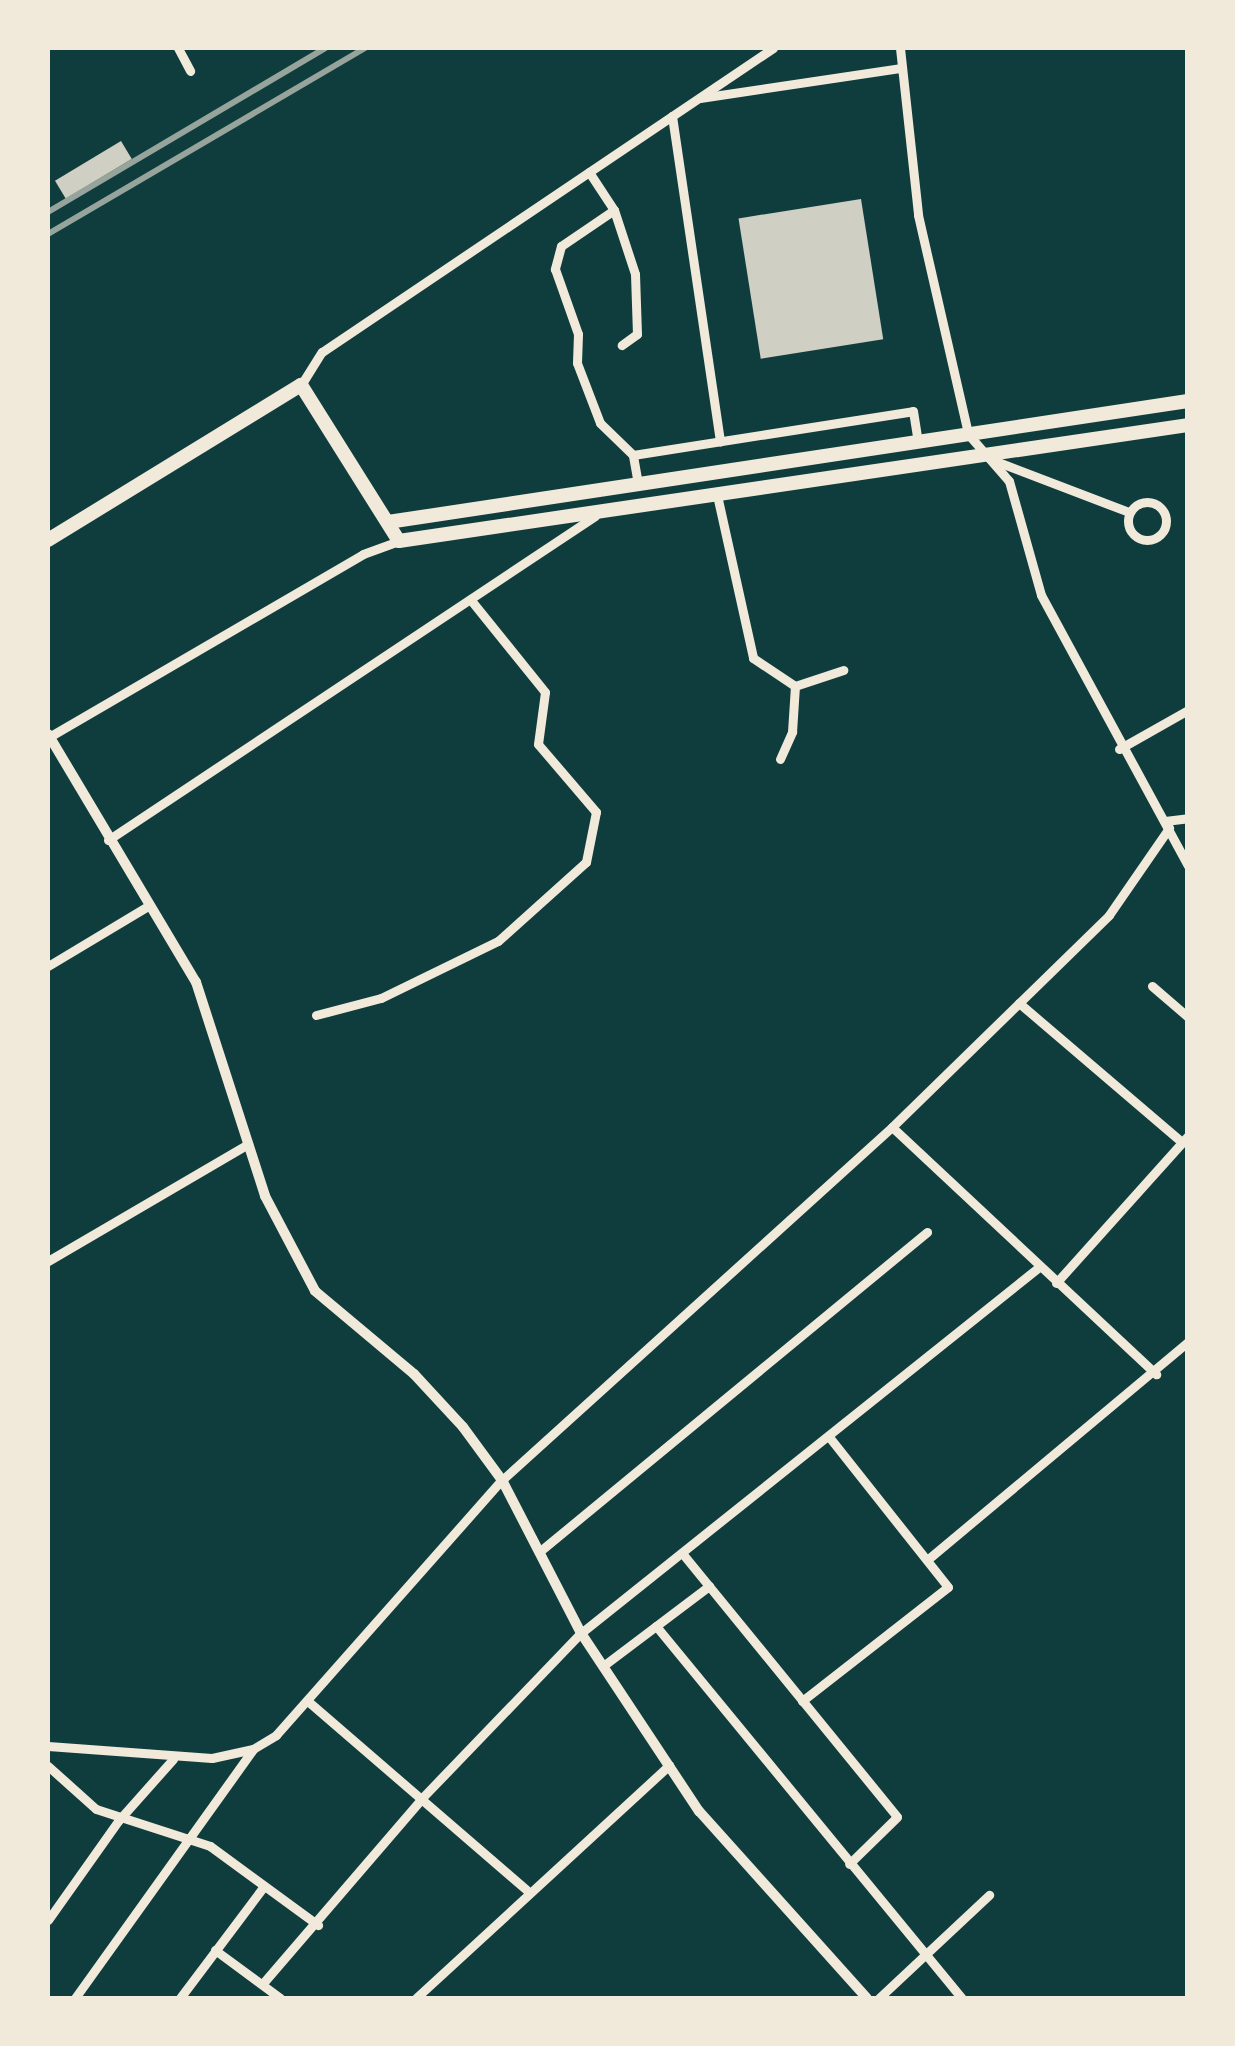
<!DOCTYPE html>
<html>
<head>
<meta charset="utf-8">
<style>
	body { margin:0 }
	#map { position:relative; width:1235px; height:2046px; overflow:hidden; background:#0f3d3e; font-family:"Sofia Sans Condensed",sans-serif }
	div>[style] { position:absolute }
	.building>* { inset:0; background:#cfcfc3; transform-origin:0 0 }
	.minor>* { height:9px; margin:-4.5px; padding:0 4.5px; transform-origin:4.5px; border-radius:4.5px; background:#f1e9da }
	.minor>.ring { margin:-4.5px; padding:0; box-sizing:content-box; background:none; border:9px solid #f1e9da; border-radius:50% }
	.tertiary>* { height:10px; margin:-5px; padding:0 5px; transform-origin:5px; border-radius:5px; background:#f1e9da }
	.primary>* { height:14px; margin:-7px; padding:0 7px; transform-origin:7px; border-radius:7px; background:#f1e9da }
	.rail>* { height:6px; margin:-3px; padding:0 3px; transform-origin:3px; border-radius:3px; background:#97a49c }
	span { translate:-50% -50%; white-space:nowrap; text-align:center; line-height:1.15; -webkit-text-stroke:8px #f1e9da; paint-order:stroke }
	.frame { position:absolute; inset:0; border:50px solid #f1e9da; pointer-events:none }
</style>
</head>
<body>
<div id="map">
	<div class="building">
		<div style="left:121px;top:141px;width:21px;height:77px;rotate:59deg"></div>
		<div style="left:861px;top:199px;width:142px;height:124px;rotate:81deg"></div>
	</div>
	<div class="minor">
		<div style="left:178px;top:48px;width:26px;rotate:62deg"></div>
		<div style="left:900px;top:48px;width:168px;rotate:83.8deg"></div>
		<div style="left:918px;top:215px;width:225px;rotate:77.1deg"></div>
		<div style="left:968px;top:434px;width:62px;rotate:48.9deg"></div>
		<div style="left:1009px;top:481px;width:118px;rotate:74.3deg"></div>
		<div style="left:1041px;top:595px;width:308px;rotate:61.5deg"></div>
		<div style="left:700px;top:98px;width:202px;rotate:-8.5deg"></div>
		<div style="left:672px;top:116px;width:329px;rotate:81.6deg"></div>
		<div style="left:589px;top:172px;width:45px;rotate:56.7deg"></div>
		<div style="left:614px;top:210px;width:67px;rotate:71.8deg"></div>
		<div style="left:635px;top:274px;width:60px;rotate:88.1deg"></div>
		<div style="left:637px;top:334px;width:19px;rotate:144deg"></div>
		<div style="left:614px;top:210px;width:64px;rotate:145.8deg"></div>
		<div style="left:561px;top:246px;width:24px;rotate:105deg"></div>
		<div style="left:555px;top:269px;width:69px;rotate:70.5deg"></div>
		<div style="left:578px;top:334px;width:29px;rotate:92deg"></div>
		<div style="left:577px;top:363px;width:64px;rotate:69deg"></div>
		<div style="left:600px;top:423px;width:46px;rotate:44.1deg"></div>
		<div style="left:301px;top:385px;width:39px;rotate:-58deg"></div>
		<div style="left:322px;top:352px;width:544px;rotate:-33.98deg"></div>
		<div style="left:990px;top:459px;width:149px;rotate:20.9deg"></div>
		<div style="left:638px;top:484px;width:29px;rotate:-100deg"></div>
		<div style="left:633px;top:455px;width:283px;rotate:-8.9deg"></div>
		<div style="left:913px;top:411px;width:31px;rotate:81deg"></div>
		<div style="left:717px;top:495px;width:167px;rotate:77.5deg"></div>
		<div style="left:753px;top:658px;width:50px;rotate:33.7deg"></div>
		<div style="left:795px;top:686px;width:51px;rotate:-18.4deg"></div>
		<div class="ring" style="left:1128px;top:502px;width:29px;height:29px"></div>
		<div style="left:49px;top:737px;width:363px;rotate:-30.2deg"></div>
		<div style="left:363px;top:554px;width:38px;rotate:-20deg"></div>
		<div style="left:1119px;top:749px;width:79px;rotate:-29.5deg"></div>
		<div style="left:780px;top:759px;width:30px;rotate:-66deg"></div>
		<div style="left:792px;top:732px;width:46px;rotate:-86.3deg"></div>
		<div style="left:1165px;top:821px;width:23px;rotate:-7deg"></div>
		<div style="left:108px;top:840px;width:585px;rotate:-33.64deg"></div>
		<div style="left:48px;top:966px;width:114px;rotate:-31deg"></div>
		<div style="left:1152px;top:986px;width:48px;rotate:40.7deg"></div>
		<div style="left:1019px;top:1003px;width:214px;rotate:40.5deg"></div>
		<div style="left:316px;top:1015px;width:67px;rotate:-14.7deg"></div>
		<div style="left:381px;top:998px;width:130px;rotate:-26deg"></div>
		<div style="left:498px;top:941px;width:118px;rotate:-41.9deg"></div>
		<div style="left:586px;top:862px;width:51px;rotate:-78.7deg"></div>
		<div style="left:596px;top:812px;width:89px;rotate:-130.5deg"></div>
		<div style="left:538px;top:744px;width:52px;rotate:-82.3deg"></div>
		<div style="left:545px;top:692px;width:119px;rotate:-128.9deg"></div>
		<div style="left:892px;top:1127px;width:362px;rotate:43.1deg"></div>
		<div style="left:48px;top:1261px;width:232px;rotate:-30.3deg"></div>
		<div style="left:1056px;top:1283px;width:198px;rotate:-48.1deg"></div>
		<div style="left:539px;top:1552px;width:503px;rotate:-39.51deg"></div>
		<div style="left:682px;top:1553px;width:340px;rotate:50.8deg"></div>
		<div style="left:897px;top:1817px;width:67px;rotate:135.6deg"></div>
		<div style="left:927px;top:1560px;width:340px;rotate:-39.9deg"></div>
		<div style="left:656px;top:1626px;width:482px;rotate:50.6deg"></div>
		<div style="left:603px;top:1666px;width:133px;rotate:-37deg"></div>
		<div style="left:802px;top:1701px;width:185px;rotate:-38deg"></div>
		<div style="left:948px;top:1587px;width:191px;rotate:-128.4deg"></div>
		<div style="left:310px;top:1703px;width:286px;rotate:40.8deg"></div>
		<div style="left:48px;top:1746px;width:164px;rotate:4.2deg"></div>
		<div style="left:212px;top:1758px;width:42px;rotate:-12.4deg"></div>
		<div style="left:253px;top:1749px;width:27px;rotate:-31deg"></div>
		<div style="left:276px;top:1735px;width:341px;rotate:-48.5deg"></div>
		<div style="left:502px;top:1480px;width:526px;rotate:-42.15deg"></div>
		<div style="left:892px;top:1127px;width:303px;rotate:-44.3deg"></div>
		<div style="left:1109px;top:915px;width:106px;rotate:-55.4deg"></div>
		<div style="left:48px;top:1766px;width:64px;rotate:41.9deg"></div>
		<div style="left:96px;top:1809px;width:120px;rotate:18deg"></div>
		<div style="left:210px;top:1846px;width:134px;rotate:36.2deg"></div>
		<div style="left:48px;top:1920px;width:121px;rotate:-54.7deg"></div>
		<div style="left:118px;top:1821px;width:83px;rotate:-48.4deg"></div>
		<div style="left:215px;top:1950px;width:81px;rotate:36.4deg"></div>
		<div style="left:264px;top:1982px;width:243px;rotate:-49.3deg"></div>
		<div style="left:422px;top:1798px;width:229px;rotate:-46.1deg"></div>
		<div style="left:581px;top:1633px;width:586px;rotate:-38.63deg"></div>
		<div style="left:75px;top:1998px;width:306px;rotate:-54.4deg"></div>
		<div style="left:180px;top:1998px;width:140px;rotate:-53.1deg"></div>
		<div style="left:416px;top:1998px;width:344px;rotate:-42.6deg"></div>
		<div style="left:879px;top:1998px;width:151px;rotate:-43.1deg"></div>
	</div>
	<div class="tertiary">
		<div style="left:48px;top:734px;width:289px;rotate:59.2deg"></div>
		<div style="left:196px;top:982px;width:225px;rotate:72.1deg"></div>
		<div style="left:265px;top:1196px;width:107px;rotate:62.2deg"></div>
		<div style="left:315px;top:1291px;width:129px;rotate:40deg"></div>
		<div style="left:414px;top:1374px;width:72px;rotate:47.2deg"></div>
		<div style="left:463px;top:1427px;width:66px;rotate:53.7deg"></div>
		<div style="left:502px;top:1480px;width:172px;rotate:62.7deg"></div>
		<div style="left:581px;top:1633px;width:214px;rotate:56.5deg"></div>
		<div style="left:699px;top:1811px;width:251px;rotate:48.1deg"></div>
	</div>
	<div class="primary">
		<div style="left:388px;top:522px;width:809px;rotate:-8.6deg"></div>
		<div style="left:48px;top:540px;width:297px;rotate:-31.5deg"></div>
		<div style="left:301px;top:385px;width:184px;rotate:57.9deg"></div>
		<div style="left:399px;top:541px;width:797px;rotate:-8.36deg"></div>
	</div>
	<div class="rail">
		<div style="left:48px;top:212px;width:322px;rotate:-30.6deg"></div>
		<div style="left:48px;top:234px;width:368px;rotate:-30.4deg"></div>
	</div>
	<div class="frame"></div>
</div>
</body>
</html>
